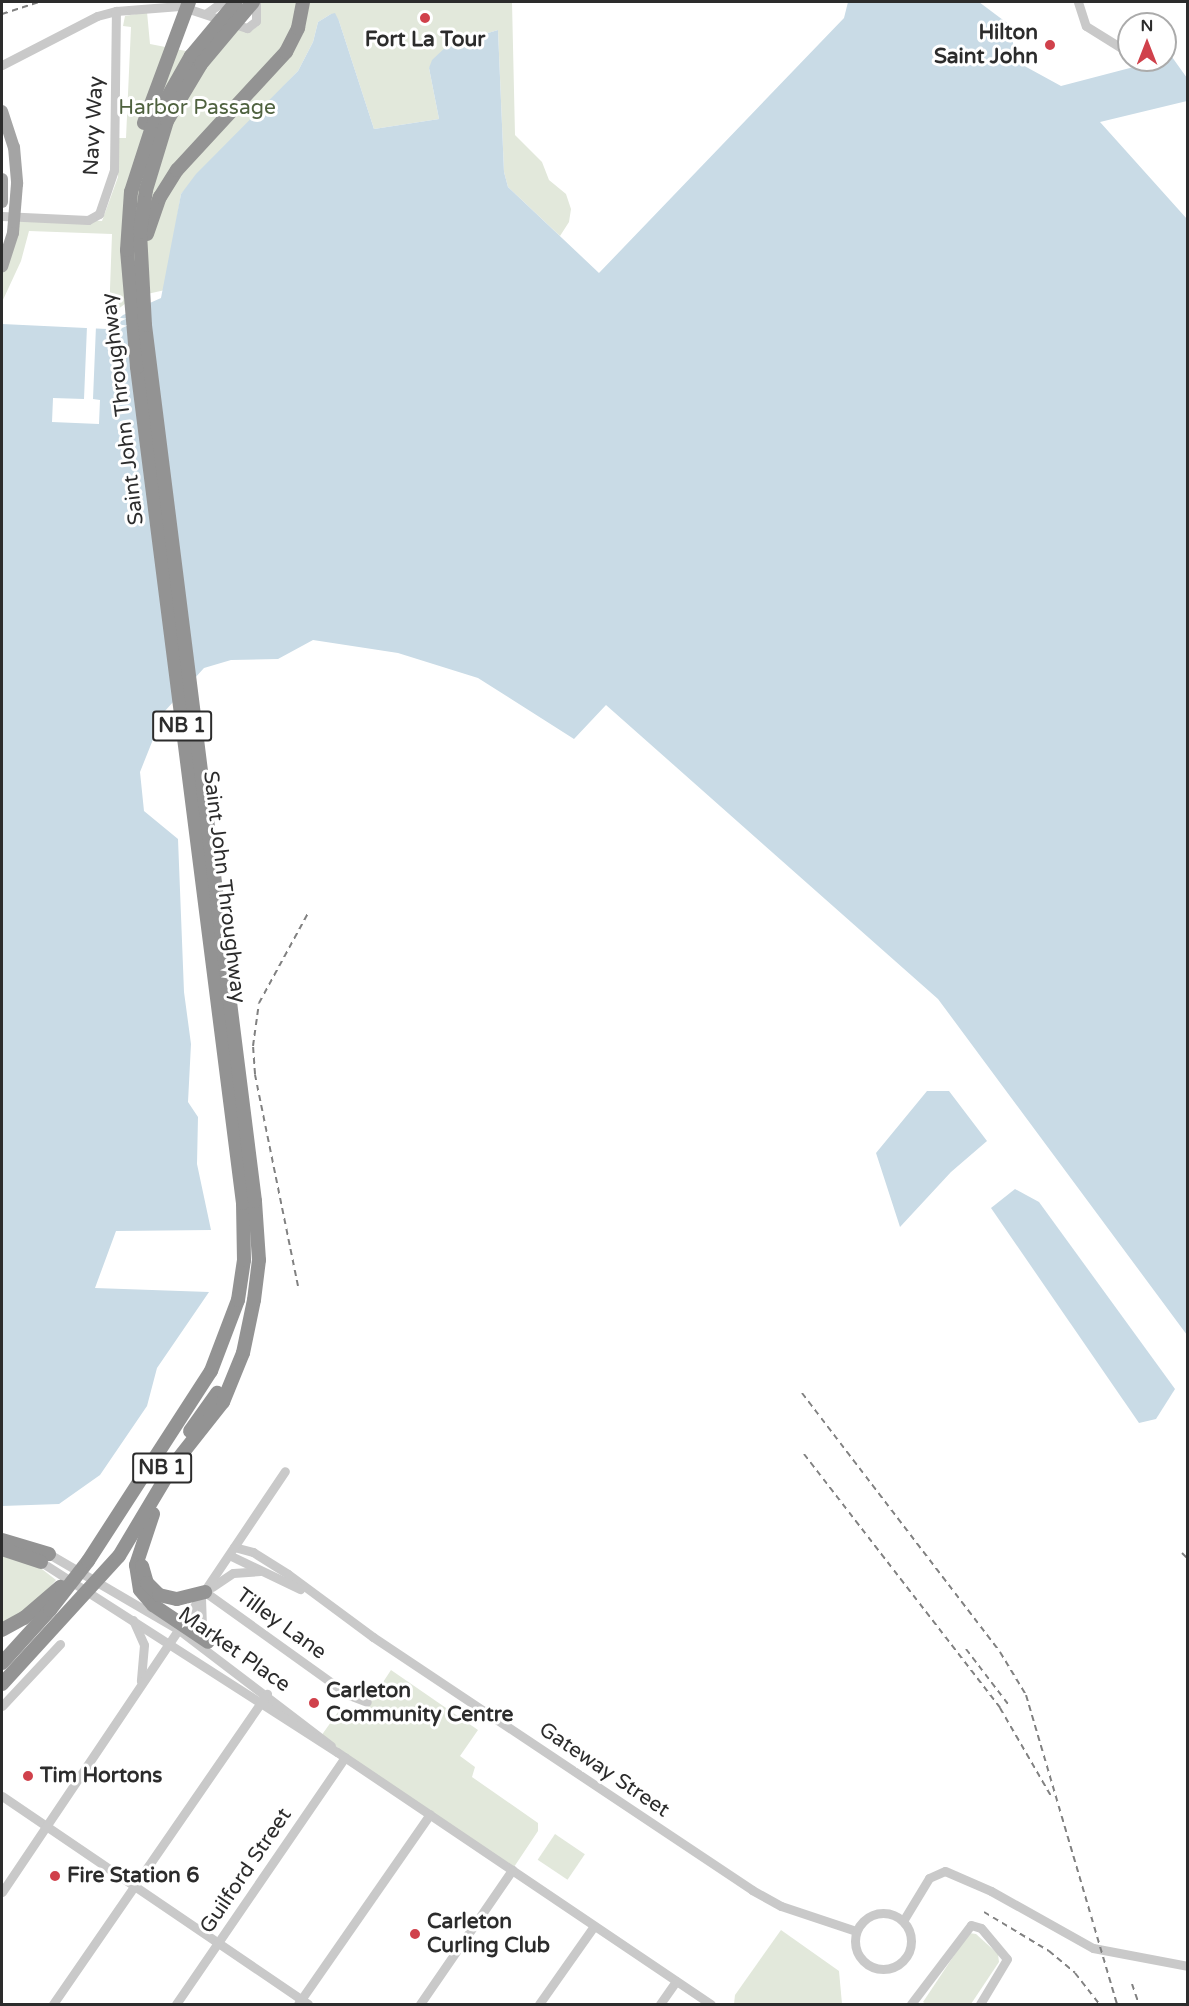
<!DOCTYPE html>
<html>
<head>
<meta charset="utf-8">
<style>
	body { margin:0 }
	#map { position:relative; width:1189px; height:2006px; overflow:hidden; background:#fff; font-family:"Varela Round",sans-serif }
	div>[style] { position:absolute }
	.green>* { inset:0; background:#e2e8db; transform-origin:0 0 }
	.water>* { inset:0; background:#c9dbe6 }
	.pier>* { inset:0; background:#fff }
	.minor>* { height:9px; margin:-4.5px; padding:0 4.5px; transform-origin:4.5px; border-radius:4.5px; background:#c9c9c9 }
	.minor>.ring { margin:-4.5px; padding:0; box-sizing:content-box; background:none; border:9px solid #c9c9c9; border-radius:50% }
	.major>* { height:12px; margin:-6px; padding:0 6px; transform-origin:6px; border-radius:6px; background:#a4a4a4 }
	.highway>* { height:14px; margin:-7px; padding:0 7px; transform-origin:7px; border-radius:7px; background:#939393 }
	.rail>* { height:2px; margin-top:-1px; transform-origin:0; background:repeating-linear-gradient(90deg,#818181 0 6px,transparent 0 10.5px) }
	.dots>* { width:16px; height:16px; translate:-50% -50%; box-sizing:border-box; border:3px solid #fff; border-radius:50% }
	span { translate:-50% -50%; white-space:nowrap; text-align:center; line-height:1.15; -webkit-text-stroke:6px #fff; paint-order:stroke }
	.shield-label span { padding:2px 4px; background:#fff; border:2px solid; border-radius:4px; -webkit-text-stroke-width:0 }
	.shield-label { font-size:20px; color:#2c2c2c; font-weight:700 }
	.poi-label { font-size:21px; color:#2c2c2c; font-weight:700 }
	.right { translate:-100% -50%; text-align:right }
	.left { translate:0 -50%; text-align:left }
	.park-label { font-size:21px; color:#4f623f }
	.street-label { font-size:21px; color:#2c2c2c }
	.frame { position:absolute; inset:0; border:3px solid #2c2c2c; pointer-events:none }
	.north { position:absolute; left:1117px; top:12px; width:60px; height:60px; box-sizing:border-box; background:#fff; border:2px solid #ababab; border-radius:50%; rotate:0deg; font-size:16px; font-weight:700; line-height:24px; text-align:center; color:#2c2c2c }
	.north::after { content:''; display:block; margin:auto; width:21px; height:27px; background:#d0414b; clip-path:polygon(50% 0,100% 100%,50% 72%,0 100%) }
</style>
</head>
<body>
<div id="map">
	<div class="green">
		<div style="clip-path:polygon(256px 2px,512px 2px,515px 135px,542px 162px,549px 180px,566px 194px,571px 209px,569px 222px,560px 236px,508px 187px,504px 172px,498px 30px,448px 45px,429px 68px,439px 119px,374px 129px,339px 21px,331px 14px,318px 22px,313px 42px,298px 71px,181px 194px,165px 290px,134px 297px,109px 316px,112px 234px,29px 231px,21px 261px,2px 302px,2px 266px,16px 217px,102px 221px,118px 177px,118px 138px,126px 138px,131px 27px,123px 26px,125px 16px,147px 12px,150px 44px,191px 52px,210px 25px,211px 15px,252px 26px)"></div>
		<div style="clip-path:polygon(2px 1554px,38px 1566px,56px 1580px,34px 1605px,2px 1625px)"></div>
		<div style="clip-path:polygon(391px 1670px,478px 1730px,460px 1756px,475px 1767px,472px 1777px,538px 1823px,538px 1831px,512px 1870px,321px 1736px,341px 1708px,366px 1708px)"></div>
		<div style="left:555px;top:1834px;width:36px;height:31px;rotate:34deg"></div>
		<div style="clip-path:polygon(781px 1930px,839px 1971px,842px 2004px,734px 2004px,735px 1995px)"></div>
		<div style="clip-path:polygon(969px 1933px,976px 1934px,998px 1954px,999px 1962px,971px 2004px,926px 2004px,923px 2002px)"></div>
	</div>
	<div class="water">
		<div style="clip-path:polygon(848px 2px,979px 2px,1007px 23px,1019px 63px,1061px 86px,1172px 57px,1187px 78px,1187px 101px,1100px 122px,1187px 219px,1187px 1335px,938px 999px,606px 705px,574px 739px,478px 678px,398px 653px,313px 640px,278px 659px,231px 660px,204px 668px,164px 712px,140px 772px,144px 811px,178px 839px,184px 992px,191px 1044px,188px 1102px,198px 1117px,197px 1164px,211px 1230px,116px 1231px,95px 1288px,209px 1292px,157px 1368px,147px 1406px,100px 1475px,59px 1504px,2px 1506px,2px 324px,107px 329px,123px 315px,161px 298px,181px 194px,196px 174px,298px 71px,313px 42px,318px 22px,331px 14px,335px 13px,339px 21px,374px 129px,439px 119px,429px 68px,432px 60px,448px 45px,498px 30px,504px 172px,508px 187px,599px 273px,844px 18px)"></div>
		<div style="clip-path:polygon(927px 1091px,949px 1091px,987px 1141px,951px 1172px,900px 1227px,876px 1153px)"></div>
		<div style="clip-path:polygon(1015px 1189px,1039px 1202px,1175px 1389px,1156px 1419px,1139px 1423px,991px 1208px)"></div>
	</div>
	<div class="pier">
		<div style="clip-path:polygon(87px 326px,96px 326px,93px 399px,100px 400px,99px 424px,52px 422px,53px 398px,84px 399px)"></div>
	</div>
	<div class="minor">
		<div style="left:1078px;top:2px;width:25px;rotate:72deg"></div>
		<div style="left:1086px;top:26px;width:49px;rotate:31.8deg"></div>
		<div style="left:207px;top:13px;width:19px;rotate:-36deg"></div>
		<div style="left:2px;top:65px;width:107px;rotate:-27.3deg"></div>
		<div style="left:97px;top:16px;width:20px;rotate:-15deg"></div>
		<div style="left:116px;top:11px;width:64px;rotate:-4.5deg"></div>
		<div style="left:180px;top:6px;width:71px;rotate:18.2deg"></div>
		<div style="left:247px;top:28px;width:11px;rotate:-38deg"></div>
		<div style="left:256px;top:21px;width:19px;rotate:-90deg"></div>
		<div style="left:2px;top:216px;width:86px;rotate:2.7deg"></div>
		<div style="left:88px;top:220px;width:13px;rotate:-29deg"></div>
		<div style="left:99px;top:214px;width:46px;rotate:-71.2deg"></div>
		<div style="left:114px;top:170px;width:159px;rotate:-89.3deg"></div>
		<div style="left:234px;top:1547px;width:20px;rotate:15deg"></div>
		<div style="left:253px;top:1552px;width:41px;rotate:32.2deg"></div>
		<div style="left:288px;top:1574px;width:106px;rotate:36.5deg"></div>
		<div style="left:373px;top:1637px;width:456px;rotate:33.7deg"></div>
		<div style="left:752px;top:1890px;width:33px;rotate:29deg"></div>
		<div style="left:781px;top:1906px;width:79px;rotate:18.4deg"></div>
		<div style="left:49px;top:1554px;width:151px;rotate:30.3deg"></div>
		<div style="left:179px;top:1630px;width:191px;rotate:37.3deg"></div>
		<div style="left:229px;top:1555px;width:79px;rotate:25.6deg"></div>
		<div style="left:41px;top:1562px;width:352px;rotate:32.7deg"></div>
		<div style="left:337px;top:1752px;width:451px;rotate:34deg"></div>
		<div style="left:212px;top:1587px;width:25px;rotate:-34deg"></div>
		<div style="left:233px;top:1573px;width:27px;rotate:-4deg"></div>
		<div style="left:205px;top:1592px;width:177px;rotate:35.6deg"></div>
		<div style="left:349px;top:1695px;width:19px;rotate:21deg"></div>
		<div style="left:201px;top:1598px;width:26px;rotate:88deg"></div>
		<div style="left:202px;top:1624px;width:19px;rotate:72deg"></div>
		<div style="left:133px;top:1620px;width:27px;rotate:66deg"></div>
		<div style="left:144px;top:1645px;width:36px;rotate:95deg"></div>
		<div style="left:2px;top:1706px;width:85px;rotate:-46.9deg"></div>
		<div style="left:2px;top:1796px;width:370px;rotate:34.2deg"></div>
		<div style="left:2px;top:1892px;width:507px;rotate:-56.09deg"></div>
		<div class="ring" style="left:855px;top:1913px;width:47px;height:47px"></div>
		<div style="left:903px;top:1921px;width:50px;rotate:-58.8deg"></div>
		<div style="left:929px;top:1878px;width:17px;rotate:-24deg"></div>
		<div style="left:945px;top:1871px;width:50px;rotate:23.5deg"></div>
		<div style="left:991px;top:1891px;width:117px;rotate:29.2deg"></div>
		<div style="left:1093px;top:1948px;width:97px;rotate:10.7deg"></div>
		<div style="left:53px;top:2004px;width:377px;rotate:-55.4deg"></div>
		<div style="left:176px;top:2004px;width:299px;rotate:-55.6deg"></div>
		<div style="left:298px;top:2004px;width:231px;rotate:-55.2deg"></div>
		<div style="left:420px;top:2004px;width:163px;rotate:-55.5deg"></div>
		<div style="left:539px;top:2004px;width:95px;rotate:-54.8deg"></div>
		<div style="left:660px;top:2004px;width:28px;rotate:-55deg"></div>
		<div style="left:911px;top:2004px;width:99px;rotate:-52.8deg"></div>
		<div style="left:971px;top:1925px;width:10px;rotate:17deg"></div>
		<div style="left:981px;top:1928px;width:40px;rotate:50deg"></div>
		<div style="left:1007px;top:1959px;width:52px;rotate:121deg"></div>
	</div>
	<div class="major">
		<div style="left:2px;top:111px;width:38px;rotate:72deg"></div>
		<div style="left:14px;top:147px;width:37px;rotate:85deg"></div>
		<div style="left:17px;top:184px;width:49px;rotate:94.7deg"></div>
		<div style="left:13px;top:233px;width:35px;rotate:108deg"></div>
		<div style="left:2px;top:179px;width:23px;rotate:90deg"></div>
	</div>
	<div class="highway">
		<div style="left:144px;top:123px;width:129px;rotate:-69.6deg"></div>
		<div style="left:147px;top:234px;width:39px;rotate:-71deg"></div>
		<div style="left:160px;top:197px;width:32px;rotate:-58deg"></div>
		<div style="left:177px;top:170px;width:161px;rotate:-47.3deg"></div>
		<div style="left:286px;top:52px;width:27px;rotate:-63deg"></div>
		<div style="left:298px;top:28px;width:26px;rotate:-79deg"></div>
		<div style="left:190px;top:1431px;width:47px;rotate:-54.6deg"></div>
		<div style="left:153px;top:1514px;width:54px;rotate:108.4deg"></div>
		<div style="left:136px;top:1565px;width:25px;rotate:81deg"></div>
		<div style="left:140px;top:1590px;width:20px;rotate:49deg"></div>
		<div style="left:153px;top:1605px;width:66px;rotate:33.9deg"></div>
		<div style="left:2px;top:1540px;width:49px;rotate:16.6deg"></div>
		<div style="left:2px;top:1549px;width:41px;rotate:18.4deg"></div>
		<div style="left:142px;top:1566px;width:18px;rotate:74deg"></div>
		<div style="left:147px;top:1583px;width:17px;rotate:45deg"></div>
		<div style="left:159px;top:1595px;width:18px;rotate:13deg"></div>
		<div style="left:177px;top:1599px;width:29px;rotate:-14deg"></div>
		<div style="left:2px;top:1630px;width:25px;rotate:-29deg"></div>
		<div style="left:24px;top:1618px;width:48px;rotate:-40.7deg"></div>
		<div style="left:2px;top:1663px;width:72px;rotate:-47.8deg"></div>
		<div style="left:50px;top:1610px;width:62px;rotate:-52.2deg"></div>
		<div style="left:88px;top:1561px;width:226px;rotate:-57.1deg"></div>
		<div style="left:211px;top:1371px;width:76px;rotate:-69.2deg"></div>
		<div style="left:238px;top:1300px;width:40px;rotate:-81.5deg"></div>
		<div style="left:244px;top:1260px;width:57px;rotate:-91deg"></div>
		<div style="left:243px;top:1203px;width:843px;rotate:-97.23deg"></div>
		<div style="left:137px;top:367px;width:117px;rotate:-94.9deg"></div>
		<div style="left:127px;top:250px;width:58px;rotate:-86.1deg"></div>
		<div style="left:131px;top:192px;width:75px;rotate:-72.1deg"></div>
		<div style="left:154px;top:121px;width:75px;rotate:-60.4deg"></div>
		<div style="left:191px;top:56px;width:70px;rotate:-50.2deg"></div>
		<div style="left:2px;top:1684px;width:173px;rotate:-47.6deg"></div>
		<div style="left:119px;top:1556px;width:107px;rotate:-59.1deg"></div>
		<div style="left:174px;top:1464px;width:79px;rotate:-51.7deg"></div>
		<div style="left:223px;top:1402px;width:53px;rotate:-67.8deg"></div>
		<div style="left:243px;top:1353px;width:54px;rotate:-78.3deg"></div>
		<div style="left:254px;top:1300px;width:40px;rotate:-82.9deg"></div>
		<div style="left:259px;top:1260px;width:59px;rotate:-93.9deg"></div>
		<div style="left:255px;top:1201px;width:883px;rotate:-97.16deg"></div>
		<div style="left:145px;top:325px;width:93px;rotate:-93.1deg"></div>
		<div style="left:140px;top:232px;width:42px;rotate:-81.9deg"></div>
		<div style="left:146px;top:190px;width:72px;rotate:-73.1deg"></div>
		<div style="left:167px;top:121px;width:66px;rotate:-59.2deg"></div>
		<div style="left:201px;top:64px;width:81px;rotate:-50deg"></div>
	</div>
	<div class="rail">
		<div style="left:2px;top:14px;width:38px;rotate:-18deg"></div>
		<div style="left:298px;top:1286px;width:216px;rotate:-101.5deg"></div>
		<div style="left:255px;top:1074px;width:28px;rotate:-94deg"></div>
		<div style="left:253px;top:1046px;width:43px;rotate:-82.1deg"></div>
		<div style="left:259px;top:1003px;width:102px;rotate:-61.4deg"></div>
		<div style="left:802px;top:1393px;width:326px;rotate:52.6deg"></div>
		<div style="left:1000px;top:1652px;width:50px;rotate:58.8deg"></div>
		<div style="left:1026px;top:1695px;width:322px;rotate:73.6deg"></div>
		<div style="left:804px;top:1454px;width:321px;rotate:52.3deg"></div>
		<div style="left:1000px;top:1708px;width:102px;rotate:59.9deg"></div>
		<div style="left:1182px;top:1553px;width:8px;rotate:45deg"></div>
		<div style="left:966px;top:1649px;width:69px;rotate:52.6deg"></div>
		<div style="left:984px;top:1912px;width:76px;rotate:31deg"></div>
		<div style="left:1049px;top:1951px;width:34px;rotate:40deg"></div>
		<div style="left:1075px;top:1973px;width:39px;rotate:52deg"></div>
		<div style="left:1132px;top:1984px;width:21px;rotate:71deg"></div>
	</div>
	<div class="dots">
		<div style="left:425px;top:18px;background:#d0414b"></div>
		<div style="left:1050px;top:45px;background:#d0414b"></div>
		<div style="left:314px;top:1703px;background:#d0414b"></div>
		<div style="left:28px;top:1776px;background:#d0414b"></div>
		<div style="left:55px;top:1876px;background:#d0414b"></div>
		<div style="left:415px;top:1934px;background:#d0414b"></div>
	</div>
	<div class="shield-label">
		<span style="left:182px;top:726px">NB 1</span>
		<span style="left:162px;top:1468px">NB 1</span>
	</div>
	<div class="poi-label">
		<span class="right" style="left:1038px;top:45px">Hilton<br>Saint John</span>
		<span style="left:425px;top:40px">Fort La Tour</span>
		<span class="left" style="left:326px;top:1703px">Carleton<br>Community Centre</span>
		<span class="left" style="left:40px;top:1776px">Tim Hortons</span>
		<span class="left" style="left:67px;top:1876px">Fire Station 6</span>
		<span class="left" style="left:427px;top:1934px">Carleton<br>Curling Club</span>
	</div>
	<div class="park-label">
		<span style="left:197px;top:108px">Harbor Passage</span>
	</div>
	<div class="street-label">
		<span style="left:94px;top:126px;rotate:-87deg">Navy Way</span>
		<span style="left:123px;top:409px;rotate:-97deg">Saint John Throughway</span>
		<span style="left:224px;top:887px;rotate:83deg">Saint John Throughway</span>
		<span style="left:281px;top:1624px;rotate:36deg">Tilley Lane</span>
		<span style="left:234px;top:1650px;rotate:35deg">Market Place</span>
		<span style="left:604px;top:1770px;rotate:34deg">Gateway Street</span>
		<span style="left:246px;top:1871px;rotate:-56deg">Guilford Street</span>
	</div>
	<div class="frame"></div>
	<div class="north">N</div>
</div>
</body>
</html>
